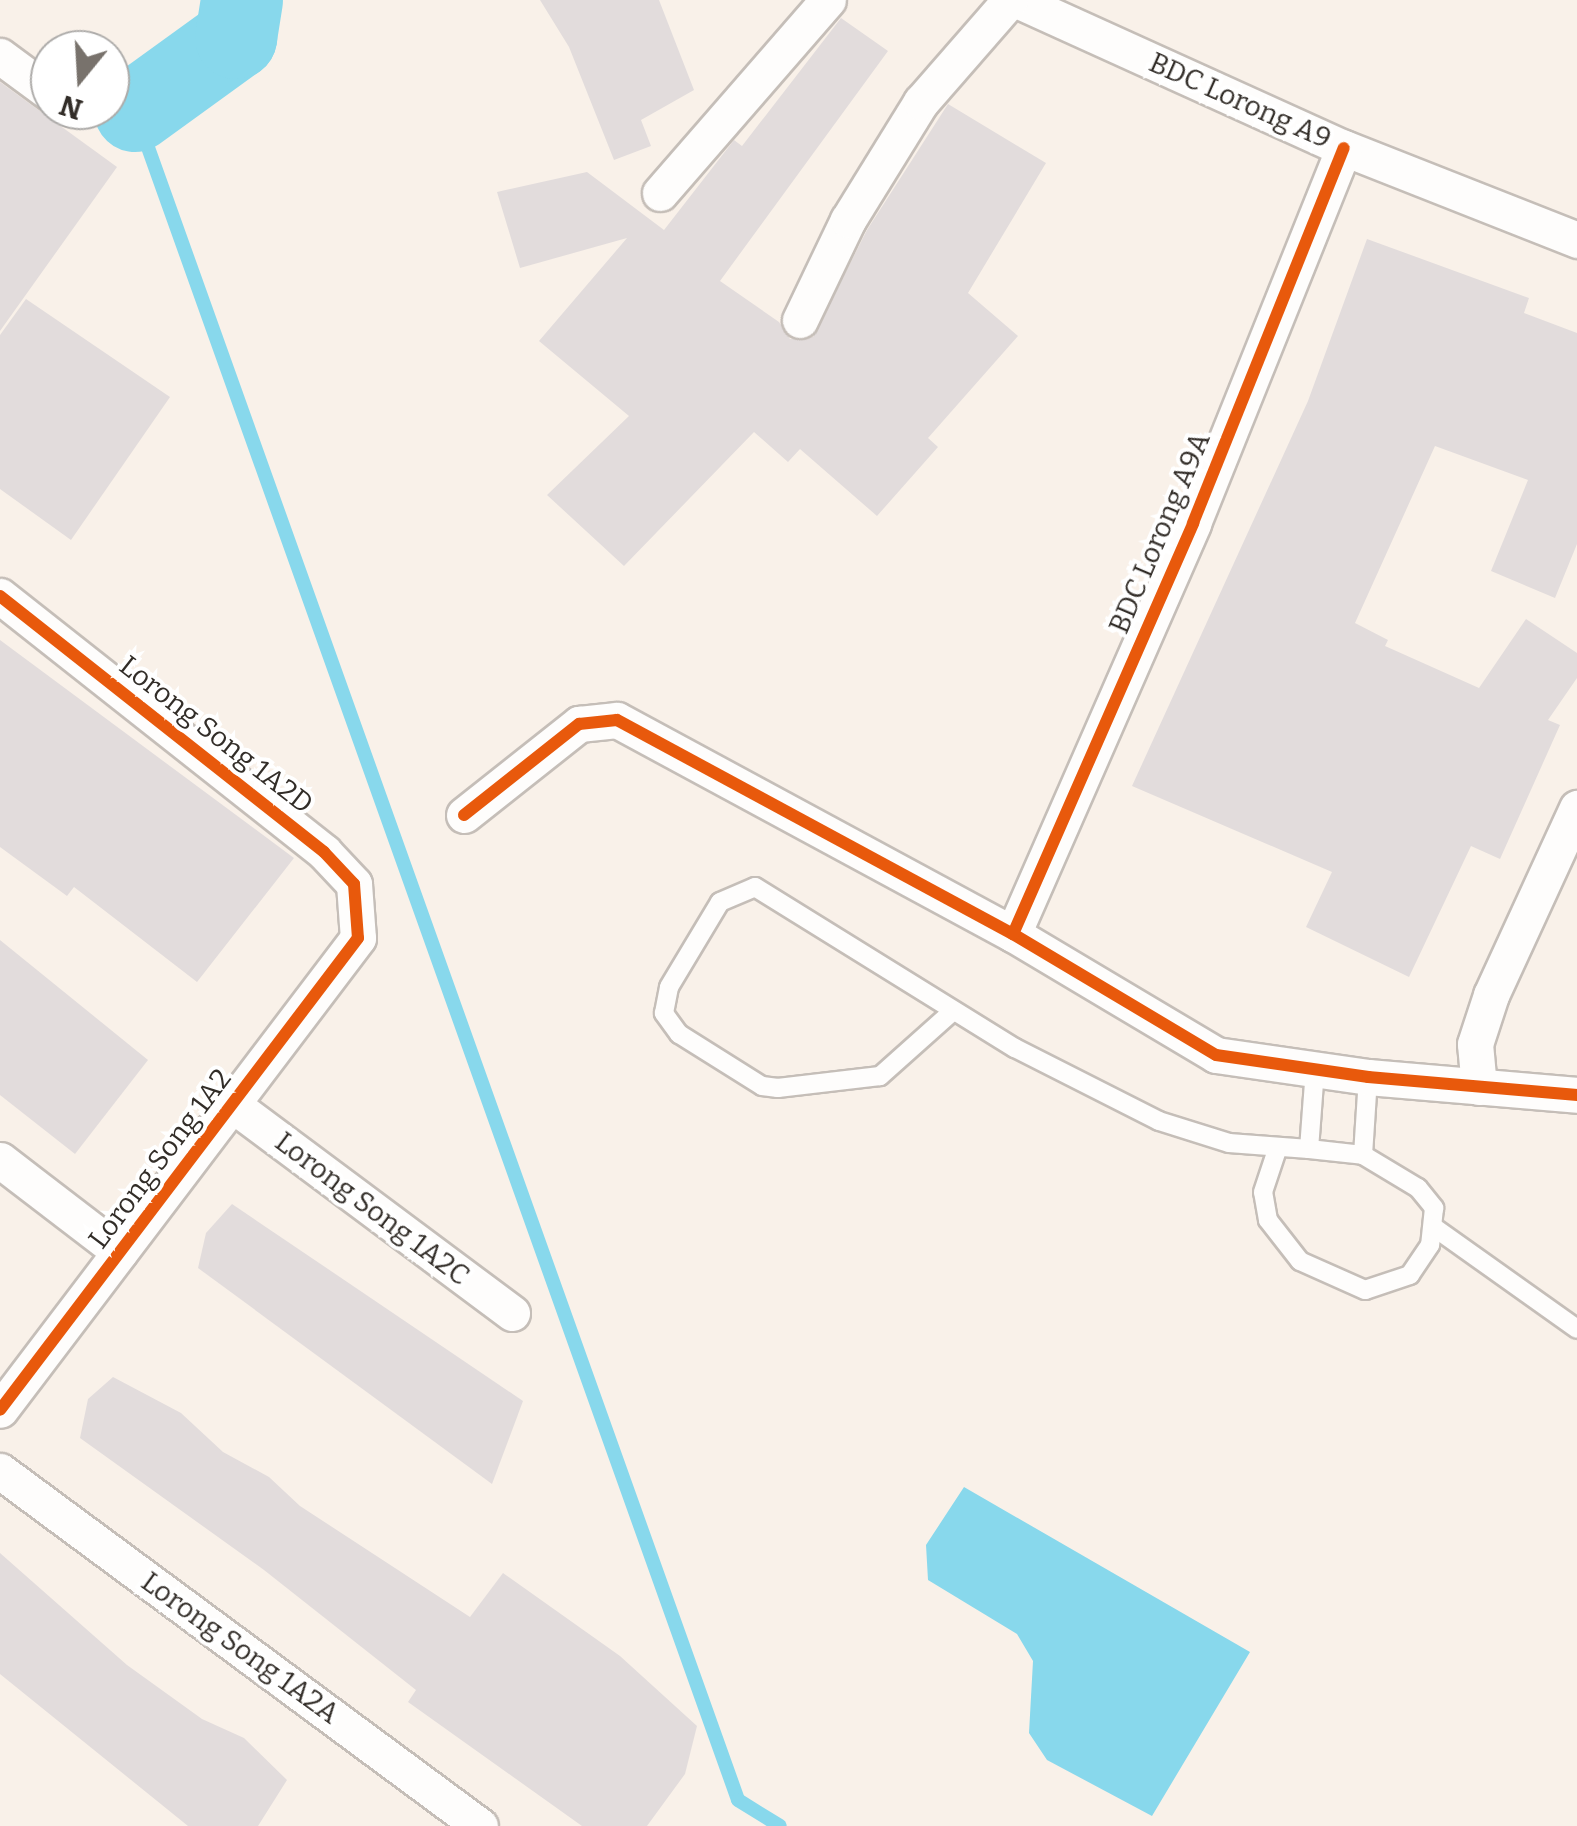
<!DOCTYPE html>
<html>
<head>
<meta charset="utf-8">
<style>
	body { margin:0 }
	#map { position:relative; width:1577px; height:1826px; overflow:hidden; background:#f9f1e9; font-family:Bitter,serif }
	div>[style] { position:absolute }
	.water>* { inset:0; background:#88d8ec }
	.stream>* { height:14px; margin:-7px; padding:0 7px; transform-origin:7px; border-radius:7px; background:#88d8ec }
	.river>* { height:82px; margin:-41px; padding:0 41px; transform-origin:41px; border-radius:41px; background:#88d8ec }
	.building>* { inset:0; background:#e2dcdc }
	.roads { filter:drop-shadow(2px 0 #c5beb8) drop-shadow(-2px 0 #c5beb8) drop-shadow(0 2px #c5beb8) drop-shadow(0 -2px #c5beb8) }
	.lane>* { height:18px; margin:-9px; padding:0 9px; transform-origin:9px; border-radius:9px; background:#fefdfc }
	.street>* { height:35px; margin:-17.5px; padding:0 17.5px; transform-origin:17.5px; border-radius:17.5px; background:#fefdfc }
	.cycleway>* { height:12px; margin:-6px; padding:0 6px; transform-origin:6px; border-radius:6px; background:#e8590c }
	span { translate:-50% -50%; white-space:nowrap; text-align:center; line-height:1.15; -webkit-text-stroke:8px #fff; paint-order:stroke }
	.street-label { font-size:28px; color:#322d28 }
	.north { position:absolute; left:30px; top:30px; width:100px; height:100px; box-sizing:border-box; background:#fff; border:2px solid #adaba9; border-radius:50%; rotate:198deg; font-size:28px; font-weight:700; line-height:40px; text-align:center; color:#322d28 }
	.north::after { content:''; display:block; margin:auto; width:35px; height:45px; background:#78726c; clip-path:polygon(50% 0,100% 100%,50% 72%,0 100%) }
</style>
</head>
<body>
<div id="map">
	<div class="water">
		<div style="clip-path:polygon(964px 1487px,1250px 1652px,1152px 1816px,1047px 1760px,1029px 1733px,1033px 1661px,1017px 1634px,928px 1580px,926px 1545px)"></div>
	</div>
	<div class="stream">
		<div style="left:135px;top:111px;width:1793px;rotate:70.35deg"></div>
		<div style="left:738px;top:1800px;width:49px;rotate:31.8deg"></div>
	</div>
	<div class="river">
		<div style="left:135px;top:111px;width:125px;rotate:-35.9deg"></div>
		<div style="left:236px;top:38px;width:38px;rotate:-81deg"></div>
	</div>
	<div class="building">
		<div style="clip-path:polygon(540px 0,659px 0,694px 90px,641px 120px,651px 146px,614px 160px,569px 47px)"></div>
		<div style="clip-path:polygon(841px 18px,888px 51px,720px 281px,779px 322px,790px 339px,813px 337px,867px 230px,948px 104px,1046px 163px,968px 293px,1018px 336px,928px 438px,938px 447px,877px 516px,800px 449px,788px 462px,754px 432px,624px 566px,547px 495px,629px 416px,539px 341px,627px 238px,520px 268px,497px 192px,587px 172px,664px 230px,734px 140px,742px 146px)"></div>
		<div style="clip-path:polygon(0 82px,117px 167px,0 331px)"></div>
		<div style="clip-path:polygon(1367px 239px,1529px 298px,1524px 313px,1577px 333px,1577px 544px,1555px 598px,1491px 571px,1528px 480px,1435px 446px,1355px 623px,1388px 640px,1385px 646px,1479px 688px,1526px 619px,1577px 653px,1577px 678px,1548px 720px,1560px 725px,1500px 859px,1471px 846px,1409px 977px,1306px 927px,1332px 872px,1132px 786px,1308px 401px)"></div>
		<div style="clip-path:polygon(26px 299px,170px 397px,71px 540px,0 489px,0 335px)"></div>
		<div style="clip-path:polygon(0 640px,294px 858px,197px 982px,74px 887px,67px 896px,0 847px)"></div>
		<div style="clip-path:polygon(0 940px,148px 1060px,75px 1154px,0 1095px)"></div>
		<div style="clip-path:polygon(232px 1204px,523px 1401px,492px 1484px,198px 1268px,206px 1233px)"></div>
		<div style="clip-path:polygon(113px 1377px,181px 1413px,223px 1452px,269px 1477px,300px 1506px,470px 1617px,503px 1573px,620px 1656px,697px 1726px,685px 1774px,647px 1826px,582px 1826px,408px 1702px,416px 1690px,264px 1570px,80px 1438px,88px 1399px)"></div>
		<div style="clip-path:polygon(0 1553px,127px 1665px,202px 1719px,244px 1738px,287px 1780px,258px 1826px,188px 1826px,0 1674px)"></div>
	</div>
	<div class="roads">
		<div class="lane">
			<div style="left:953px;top:1011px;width:98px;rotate:138.3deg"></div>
			<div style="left:880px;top:1076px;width:103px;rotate:173.3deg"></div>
			<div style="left:778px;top:1088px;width:16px;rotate:-173deg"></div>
			<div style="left:762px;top:1086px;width:98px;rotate:-147.9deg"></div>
			<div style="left:679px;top:1034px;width:26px;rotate:-126deg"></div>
			<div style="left:664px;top:1013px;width:26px;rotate:-79deg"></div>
			<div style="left:669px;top:987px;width:99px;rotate:-59deg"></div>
			<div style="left:720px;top:902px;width:38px;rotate:-23deg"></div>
			<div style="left:755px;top:887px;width:306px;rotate:31.8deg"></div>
			<div style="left:1015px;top:1048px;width:161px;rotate:26.9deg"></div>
			<div style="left:1159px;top:1121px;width:73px;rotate:17.4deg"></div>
			<div style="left:1229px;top:1143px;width:80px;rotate:4.3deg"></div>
			<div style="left:1309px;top:1149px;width:54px;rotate:6.3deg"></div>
			<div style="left:1363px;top:1155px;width:64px;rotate:31deg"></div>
			<div style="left:1418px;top:1188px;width:26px;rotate:51deg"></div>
			<div style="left:1434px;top:1208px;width:37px;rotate:96deg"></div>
			<div style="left:1430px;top:1245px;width:36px;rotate:124deg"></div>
			<div style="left:1410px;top:1275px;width:47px;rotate:161.6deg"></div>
			<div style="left:1365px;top:1290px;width:71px;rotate:-156deg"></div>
			<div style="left:1300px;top:1261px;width:52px;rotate:-128deg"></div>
			<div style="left:1268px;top:1220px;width:28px;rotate:-100deg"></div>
			<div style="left:1263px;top:1192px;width:47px;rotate:-71.6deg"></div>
			<div style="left:1309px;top:1149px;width:79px;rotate:-85.7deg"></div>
			<div style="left:1363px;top:1155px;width:78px;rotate:-86.3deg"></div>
			<div style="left:1435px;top:1228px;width:174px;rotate:35.4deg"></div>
		</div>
		<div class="street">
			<div style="left:1017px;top:0;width:359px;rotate:24.4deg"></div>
			<div style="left:1344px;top:148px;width:251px;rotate:21.5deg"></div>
			<div style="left:0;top:56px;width:62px;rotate:36.5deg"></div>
			<div style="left:660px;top:193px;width:256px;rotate:-49deg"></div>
			<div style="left:800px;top:320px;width:111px;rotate:-64.4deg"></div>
			<div style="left:848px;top:220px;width:139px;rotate:-58.3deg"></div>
			<div style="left:921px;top:102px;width:135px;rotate:-48.9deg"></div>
			<div style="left:0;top:596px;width:413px;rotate:38.3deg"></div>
			<div style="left:324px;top:852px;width:44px;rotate:46.8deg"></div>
			<div style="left:354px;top:884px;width:54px;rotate:85.8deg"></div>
			<div style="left:358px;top:938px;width:592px;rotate:127.18deg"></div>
			<div style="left:464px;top:815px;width:147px;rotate:-38.4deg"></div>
			<div style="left:579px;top:724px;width:38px;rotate:-6deg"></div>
			<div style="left:617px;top:720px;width:450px;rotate:28.4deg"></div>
			<div style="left:1013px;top:934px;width:236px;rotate:30.8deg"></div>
			<div style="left:1216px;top:1055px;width:154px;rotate:8.2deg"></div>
			<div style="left:1368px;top:1077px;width:210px;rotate:4.9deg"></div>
			<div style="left:1013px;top:934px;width:449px;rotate:-66.3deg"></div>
			<div style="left:1193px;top:523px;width:404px;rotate:-68.1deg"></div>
			<div style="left:1479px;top:1087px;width:43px;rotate:-95.3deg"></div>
			<div style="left:1475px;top:1044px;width:52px;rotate:-71.9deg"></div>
			<div style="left:1491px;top:995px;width:206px;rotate:-65.3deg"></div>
			<div style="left:233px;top:1105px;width:348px;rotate:36.7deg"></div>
			<div style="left:0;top:1160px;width:151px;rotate:37.5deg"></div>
			<div style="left:0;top:1471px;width:597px;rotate:36.49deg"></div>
		</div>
	</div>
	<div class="cycleway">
		<div style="left:0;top:596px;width:413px;rotate:38.3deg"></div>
		<div style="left:324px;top:852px;width:44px;rotate:46.8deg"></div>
		<div style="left:354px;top:884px;width:54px;rotate:85.8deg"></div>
		<div style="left:358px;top:938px;width:592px;rotate:127.18deg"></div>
		<div style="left:464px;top:815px;width:147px;rotate:-38.4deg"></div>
		<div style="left:579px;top:724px;width:38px;rotate:-6deg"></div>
		<div style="left:617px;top:720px;width:450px;rotate:28.4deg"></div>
		<div style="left:1013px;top:934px;width:236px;rotate:30.8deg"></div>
		<div style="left:1216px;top:1055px;width:154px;rotate:8.2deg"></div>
		<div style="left:1368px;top:1077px;width:210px;rotate:4.9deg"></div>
		<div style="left:1013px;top:934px;width:449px;rotate:-66.3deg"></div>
		<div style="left:1193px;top:523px;width:404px;rotate:-68.1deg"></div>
	</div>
	<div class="street-label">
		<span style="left:1240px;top:101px;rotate:24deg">BDC Lorong A9</span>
		<span style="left:1160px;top:533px;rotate:-67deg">BDC Lorong A9A</span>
		<span style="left:216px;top:735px;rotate:38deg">Lorong Song 1A2D</span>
		<span style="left:160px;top:1159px;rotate:-53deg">Lorong Song 1A2</span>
		<span style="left:372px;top:1209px;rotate:37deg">Lorong Song 1A2C</span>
		<span style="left:240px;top:1648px;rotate:36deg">Lorong Song 1A2A</span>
	</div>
	<div class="north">N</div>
</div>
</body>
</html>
